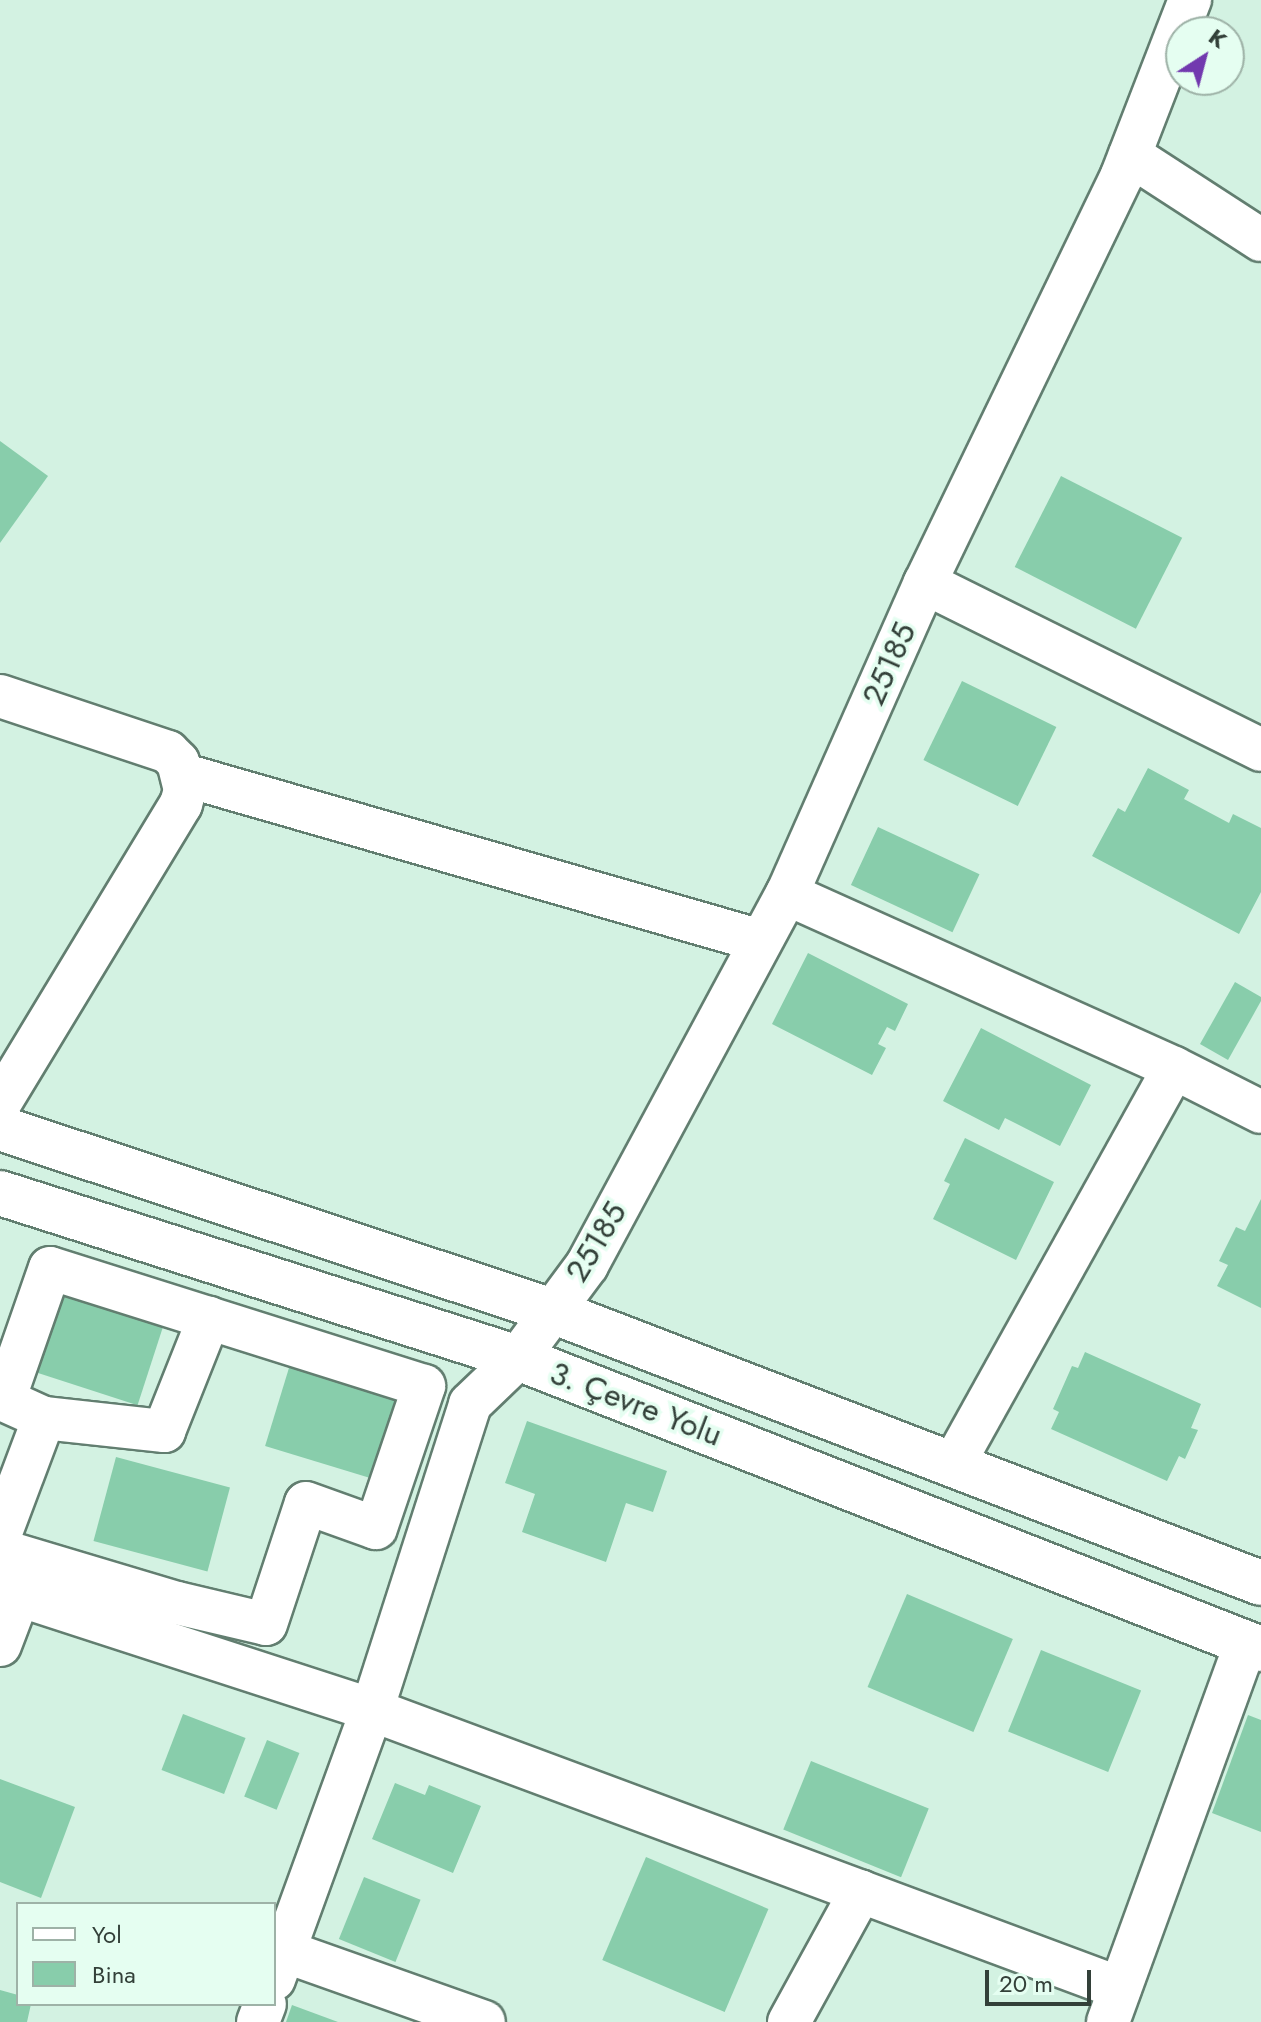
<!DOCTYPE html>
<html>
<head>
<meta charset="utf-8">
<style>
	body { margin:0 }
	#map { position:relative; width:1261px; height:2022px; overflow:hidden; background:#d3f2e2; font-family:Jost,sans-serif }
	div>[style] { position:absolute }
	.building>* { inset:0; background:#88cdab; transform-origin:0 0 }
	.roads { filter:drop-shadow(2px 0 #627e70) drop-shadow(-2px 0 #627e70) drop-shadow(0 2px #627e70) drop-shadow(0 -2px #627e70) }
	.street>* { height:42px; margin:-21px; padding:0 21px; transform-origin:21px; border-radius:21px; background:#fff }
	.secondary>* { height:44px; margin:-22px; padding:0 22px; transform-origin:22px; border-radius:22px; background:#fff }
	span { translate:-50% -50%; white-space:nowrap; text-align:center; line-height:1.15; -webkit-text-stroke:7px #e5fef1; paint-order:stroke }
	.street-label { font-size:32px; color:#334039 }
	.legend { position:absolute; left:16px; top:1902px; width:260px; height:104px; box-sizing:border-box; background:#e5fef1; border:2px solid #9eb2a7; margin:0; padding:10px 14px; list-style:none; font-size:24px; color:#334039 }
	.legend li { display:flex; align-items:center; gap:16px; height:40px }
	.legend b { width:40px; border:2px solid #9eb2a7 }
	.north { position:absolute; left:1165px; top:16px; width:80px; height:80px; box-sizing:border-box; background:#e5fef1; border:2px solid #9eb2a7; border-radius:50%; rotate:36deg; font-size:22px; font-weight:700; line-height:32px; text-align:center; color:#334039 }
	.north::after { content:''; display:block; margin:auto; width:28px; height:36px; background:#7239af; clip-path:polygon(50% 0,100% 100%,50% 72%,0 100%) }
	.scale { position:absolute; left:985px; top:1970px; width:106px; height:36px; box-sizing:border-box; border:4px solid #334039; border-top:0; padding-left:10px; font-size:24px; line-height:28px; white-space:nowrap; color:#334039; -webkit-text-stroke:6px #e5fef1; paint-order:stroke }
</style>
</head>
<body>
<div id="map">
	<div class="building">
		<div style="clip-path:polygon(0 441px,48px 476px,0 543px)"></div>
		<div style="left:1061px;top:476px;width:136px;height:102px;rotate:27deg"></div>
		<div style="left:962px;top:681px;width:105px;height:88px;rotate:26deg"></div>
		<div style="clip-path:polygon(1148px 768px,1189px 790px,1184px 799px,1229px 823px,1233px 814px,1261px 828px,1261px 892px,1239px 934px,1092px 856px,1118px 808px,1125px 812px)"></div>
		<div style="left:878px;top:827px;width:112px;height:64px;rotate:25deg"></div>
		<div style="clip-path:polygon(808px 953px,908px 1004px,895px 1031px,887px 1027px,878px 1044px,886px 1048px,872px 1075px,772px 1024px)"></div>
		<div style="clip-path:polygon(1235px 982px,1261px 997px,1261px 1001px,1228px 1060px,1200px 1044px)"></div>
		<div style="clip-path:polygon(981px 1028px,1091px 1085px,1060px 1146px,1005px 1118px,999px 1130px,943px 1101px)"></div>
		<div style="clip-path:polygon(965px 1138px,1054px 1182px,1016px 1260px,933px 1219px,950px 1184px,944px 1181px)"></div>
		<div style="clip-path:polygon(1261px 1199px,1261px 1308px,1217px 1286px,1228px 1265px,1219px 1261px,1236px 1227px,1245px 1231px)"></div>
		<div style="left:54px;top:1274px;width:120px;height:99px;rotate:18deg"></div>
		<div style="clip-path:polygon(1085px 1352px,1201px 1404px,1191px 1428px,1198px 1430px,1185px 1459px,1179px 1456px,1167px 1481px,1051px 1429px,1059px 1412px,1053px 1409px,1072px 1366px,1078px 1368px)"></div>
		<div style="left:292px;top:1358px;width:115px;height:92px;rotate:17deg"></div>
		<div style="clip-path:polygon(527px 1421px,667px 1471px,653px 1512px,626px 1503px,606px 1562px,522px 1532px,535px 1494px,505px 1483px)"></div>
		<div style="left:116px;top:1457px;width:118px;height:87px;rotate:15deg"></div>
		<div style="left:907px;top:1594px;width:115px;height:101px;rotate:23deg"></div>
		<div style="left:1041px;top:1650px;width:108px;height:88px;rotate:22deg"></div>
		<div style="left:183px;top:1714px;width:67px;height:60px;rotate:21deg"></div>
		<div style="clip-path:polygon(1248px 1715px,1261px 1720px,1261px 1832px,1212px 1813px)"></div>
		<div style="left:267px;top:1740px;width:35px;height:61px;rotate:22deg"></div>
		<div style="left:811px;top:1761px;width:127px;height:74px;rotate:22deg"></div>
		<div style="clip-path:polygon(0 1779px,75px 1807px,41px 1898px,0 1882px)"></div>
		<div style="clip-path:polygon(395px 1783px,425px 1795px,429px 1785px,481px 1806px,453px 1873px,372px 1839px)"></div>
		<div style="left:646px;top:1857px;width:133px;height:112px;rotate:23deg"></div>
		<div style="left:364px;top:1877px;width:61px;height:67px;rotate:22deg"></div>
		<div style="clip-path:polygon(0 1990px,18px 1995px,18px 2004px,31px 2004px,27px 2022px,0 2022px)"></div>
		<div style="clip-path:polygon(292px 2005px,338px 2022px,286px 2022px)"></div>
	</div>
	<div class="roads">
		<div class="street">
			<div style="left:1130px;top:155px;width:156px;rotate:33deg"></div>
			<div style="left:925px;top:583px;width:375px;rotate:26.4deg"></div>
			<div style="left:0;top:696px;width:177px;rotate:18.4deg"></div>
			<div style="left:168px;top:752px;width:14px;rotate:45deg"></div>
			<div style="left:178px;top:762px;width:29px;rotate:76deg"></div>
			<div style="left:185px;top:790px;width:15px;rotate:106deg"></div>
			<div style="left:181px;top:804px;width:350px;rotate:121.2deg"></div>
			<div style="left:184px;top:775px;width:600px;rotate:16.05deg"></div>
			<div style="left:787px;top:894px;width:424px;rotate:24.2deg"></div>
			<div style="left:1174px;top:1068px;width:97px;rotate:26.8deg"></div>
			<div style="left:953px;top:1465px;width:454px;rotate:-60.9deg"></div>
			<div style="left:0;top:1535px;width:125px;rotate:-69.4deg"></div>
			<div style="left:0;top:1550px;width:185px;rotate:16.7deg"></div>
			<div style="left:177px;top:1603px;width:91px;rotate:13.3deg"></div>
			<div style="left:266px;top:1624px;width:127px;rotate:-71.7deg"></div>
			<div style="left:306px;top:1503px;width:74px;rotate:19.7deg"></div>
			<div style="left:376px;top:1528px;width:150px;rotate:-71.3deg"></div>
			<div style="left:424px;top:1386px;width:392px;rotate:-162.5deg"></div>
			<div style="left:50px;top:1268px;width:140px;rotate:109.2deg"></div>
			<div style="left:4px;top:1400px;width:44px;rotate:24.2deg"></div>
			<div style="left:44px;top:1418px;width:121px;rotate:6.2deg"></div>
			<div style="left:164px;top:1431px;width:122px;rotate:-68.3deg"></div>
			<div style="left:0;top:1589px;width:391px;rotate:18deg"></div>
			<div style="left:372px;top:1710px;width:798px;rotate:20.39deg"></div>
			<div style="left:0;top:1645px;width:53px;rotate:-69.2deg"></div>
			<div style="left:284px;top:1951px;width:212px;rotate:19.5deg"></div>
			<div style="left:274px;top:1979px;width:286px;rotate:-70deg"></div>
			<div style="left:372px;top:1710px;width:321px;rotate:-72.2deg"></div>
			<div style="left:470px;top:1404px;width:66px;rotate:-43.8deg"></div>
			<div style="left:518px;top:1358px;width:116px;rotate:-53.4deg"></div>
			<div style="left:587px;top:1265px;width:421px;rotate:-61.7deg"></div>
			<div style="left:787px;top:894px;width:340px;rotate:-66.1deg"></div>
			<div style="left:925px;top:583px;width:453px;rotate:-64.2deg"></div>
			<div style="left:1122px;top:175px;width:188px;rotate:-68.8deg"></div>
			<div style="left:258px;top:2022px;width:19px;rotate:-69deg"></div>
			<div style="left:789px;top:2022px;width:149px;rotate:-61.2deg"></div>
			<div style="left:1108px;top:2022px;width:403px;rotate:-70deg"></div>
		</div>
		<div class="secondary">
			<div style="left:0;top:1128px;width:582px;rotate:18.34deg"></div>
			<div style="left:552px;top:1311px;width:759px;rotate:20.99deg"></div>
			<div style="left:0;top:1193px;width:544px;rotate:17.67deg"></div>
			<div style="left:518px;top:1358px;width:798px;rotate:21.39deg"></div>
		</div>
	</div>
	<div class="street-label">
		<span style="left:889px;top:664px;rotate:-66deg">25185</span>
		<span style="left:596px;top:1242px;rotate:-59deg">25185</span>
		<span style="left:636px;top:1404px;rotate:21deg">3. Çevre Yolu</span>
	</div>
	<ul class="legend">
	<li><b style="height:10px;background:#fff"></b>Yol</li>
	<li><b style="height:22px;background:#88cdab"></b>Bina</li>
	</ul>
	<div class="north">K</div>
	<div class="scale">20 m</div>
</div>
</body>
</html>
